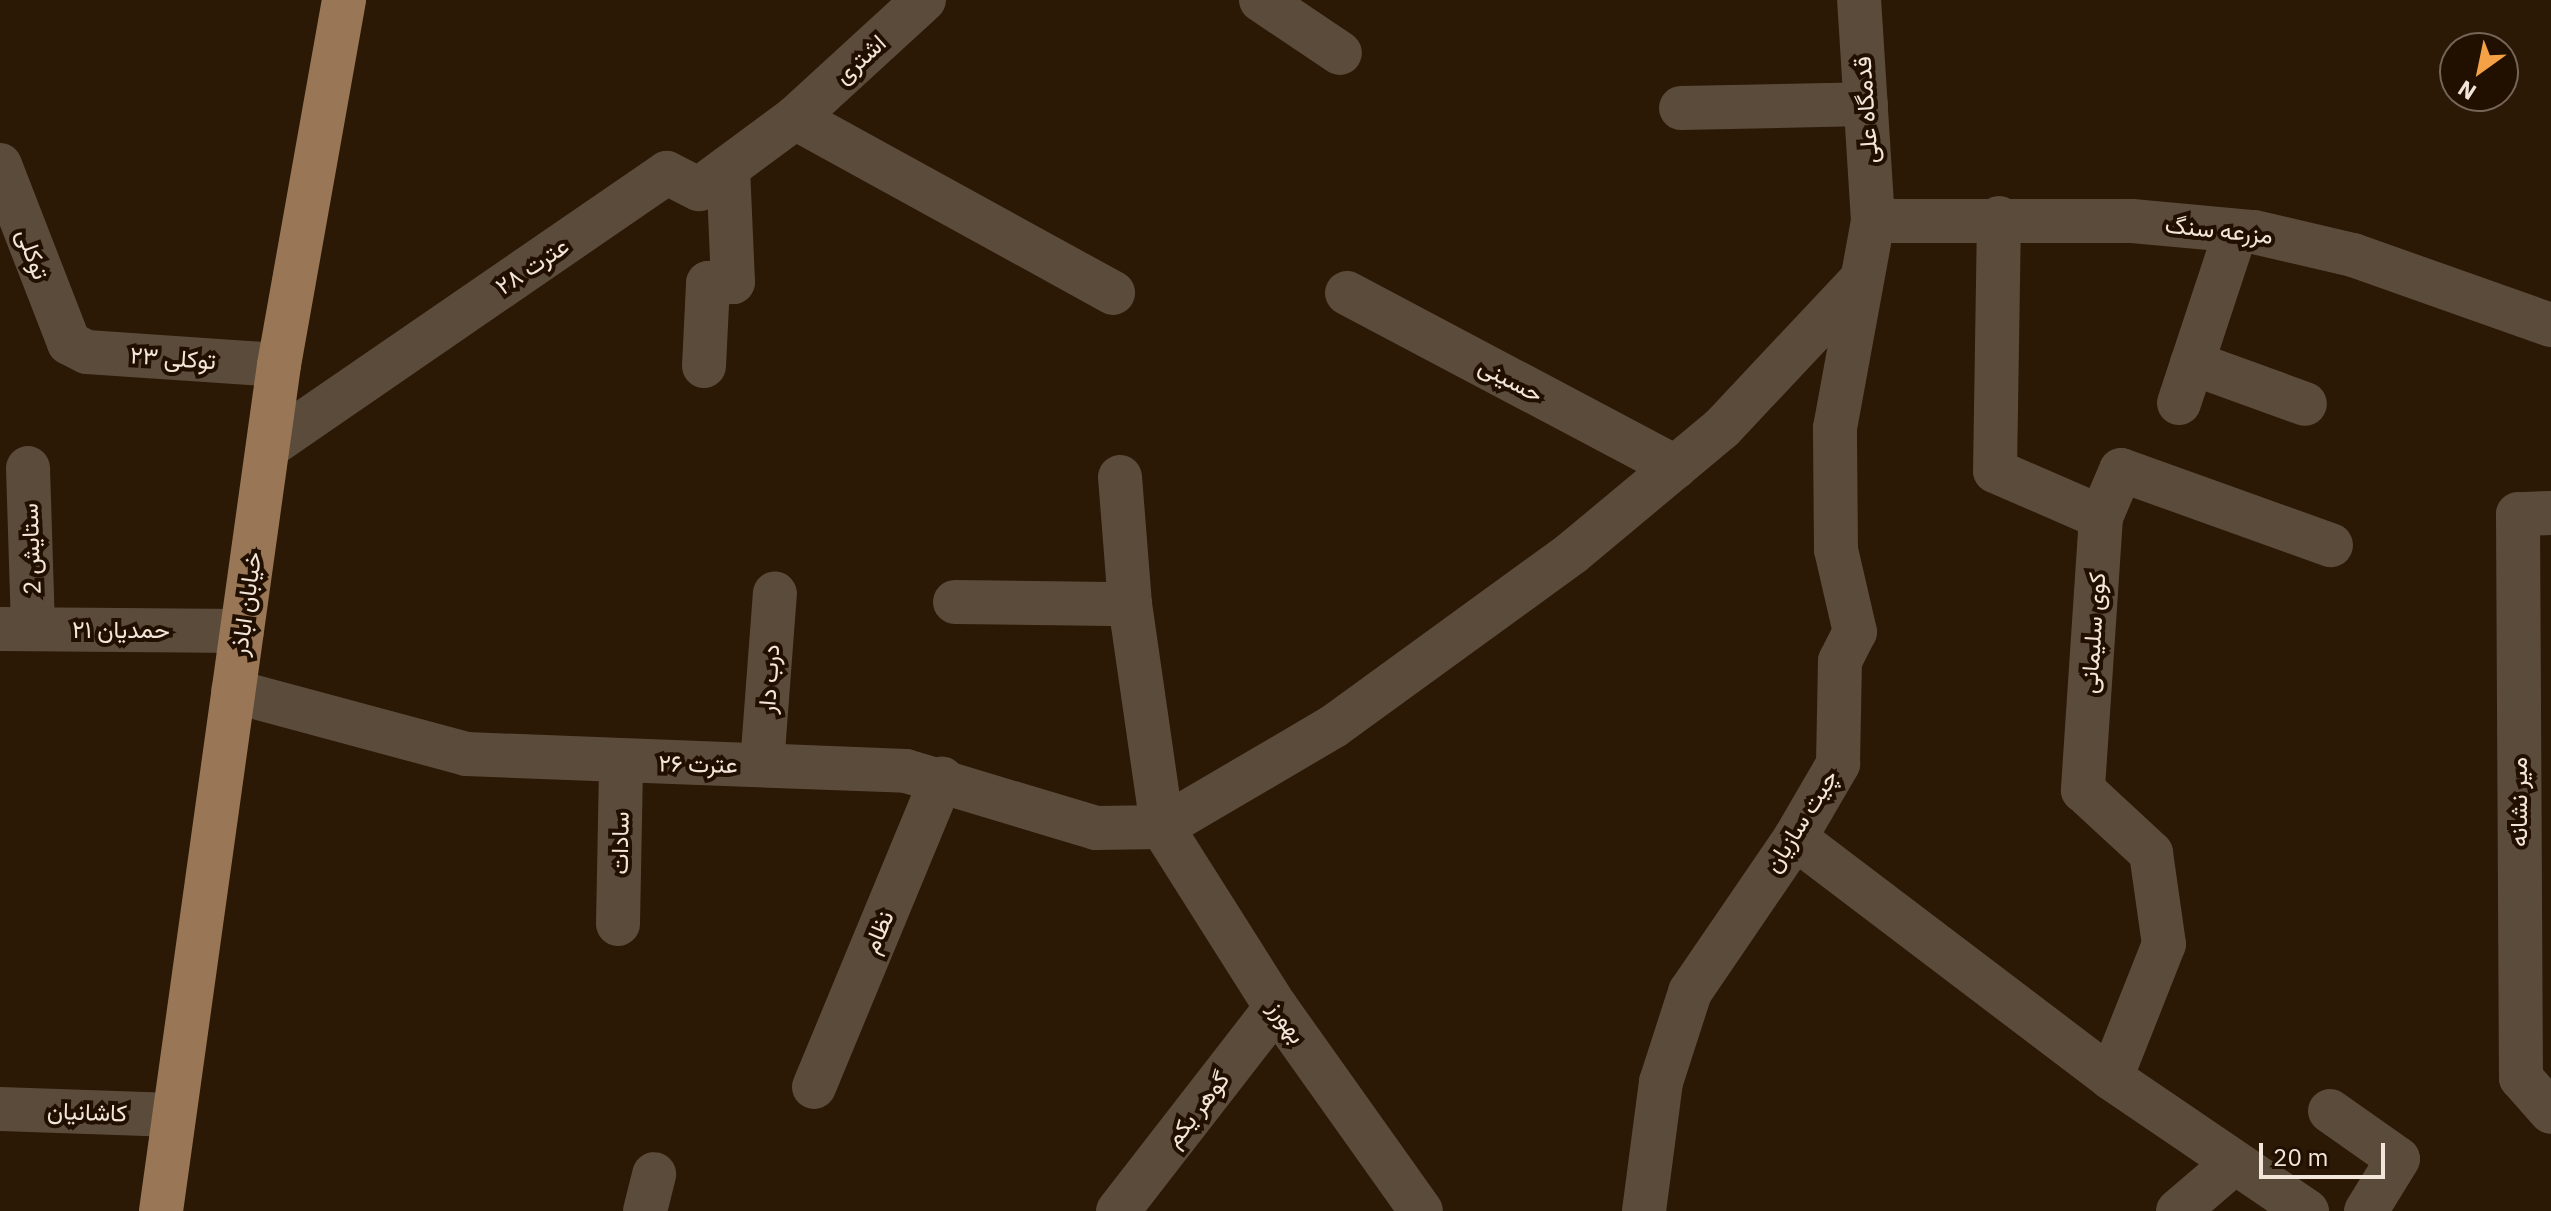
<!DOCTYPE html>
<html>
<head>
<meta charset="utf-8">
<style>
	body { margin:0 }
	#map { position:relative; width:2551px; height:1211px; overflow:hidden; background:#2b1805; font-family:"IBM Plex Sans",Vazirmatn,sans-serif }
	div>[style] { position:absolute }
	.minor>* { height:44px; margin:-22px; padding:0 22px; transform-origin:22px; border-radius:22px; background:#5b4b3b }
	.major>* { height:44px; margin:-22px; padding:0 22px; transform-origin:22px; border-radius:22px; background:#997756 }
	span { translate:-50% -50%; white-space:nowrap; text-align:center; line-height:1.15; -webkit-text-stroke:8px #210f00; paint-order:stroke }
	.street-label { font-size:24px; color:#f2e5d9 }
	.north { position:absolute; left:2439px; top:32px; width:80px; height:80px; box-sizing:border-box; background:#210f00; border:2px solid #756557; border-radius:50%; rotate:213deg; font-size:22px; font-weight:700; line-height:32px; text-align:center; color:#f2e5d9 }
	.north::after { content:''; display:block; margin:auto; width:28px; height:36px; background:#f5a246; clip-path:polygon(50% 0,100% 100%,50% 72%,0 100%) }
	.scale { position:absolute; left:2259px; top:1143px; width:126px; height:36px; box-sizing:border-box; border:4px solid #f2e5d9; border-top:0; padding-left:10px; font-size:24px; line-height:28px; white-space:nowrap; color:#f2e5d9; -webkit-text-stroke:6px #210f00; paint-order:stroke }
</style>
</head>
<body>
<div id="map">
	<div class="minor">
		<div style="left:1261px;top:0;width:95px;rotate:33.9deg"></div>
		<div style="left:1681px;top:108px;width:185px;rotate:-1.2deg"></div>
		<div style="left:795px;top:118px;width:363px;rotate:28.8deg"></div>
		<div style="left:0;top:165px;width:191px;rotate:68.8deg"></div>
		<div style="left:69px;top:343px;width:20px;rotate:27deg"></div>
		<div style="left:87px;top:352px;width:192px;rotate:3.9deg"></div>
		<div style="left:1999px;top:218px;width:253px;rotate:90.9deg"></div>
		<div style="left:1995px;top:471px;width:116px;rotate:23.5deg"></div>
		<div style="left:2101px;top:517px;width:274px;rotate:93.8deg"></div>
		<div style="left:2083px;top:790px;width:93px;rotate:42.8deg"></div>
		<div style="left:2151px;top:853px;width:92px;rotate:81.9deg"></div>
		<div style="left:2164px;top:944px;width:144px;rotate:111.6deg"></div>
		<div style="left:1873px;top:221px;width:259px"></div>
		<div style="left:2132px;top:221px;width:122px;rotate:5.2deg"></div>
		<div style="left:2254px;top:232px;width:102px;rotate:13.1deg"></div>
		<div style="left:2353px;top:255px;width:210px;rotate:19.5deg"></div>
		<div style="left:1347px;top:293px;width:372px;rotate:27.9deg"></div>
		<div style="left:2192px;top:363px;width:120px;rotate:19.9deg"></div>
		<div style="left:704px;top:366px;width:83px;rotate:-87.2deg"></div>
		<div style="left:708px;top:283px;width:25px;rotate:-2deg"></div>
		<div style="left:733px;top:282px;width:113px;rotate:-92.5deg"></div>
		<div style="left:2179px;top:403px;width:181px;rotate:-71.7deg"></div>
		<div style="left:268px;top:447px;width:484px;rotate:-34.5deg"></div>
		<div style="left:667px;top:173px;width:36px;rotate:27deg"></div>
		<div style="left:699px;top:189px;width:119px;rotate:-36.5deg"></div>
		<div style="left:795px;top:118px;width:175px;rotate:-42.5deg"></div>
		<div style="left:28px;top:468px;width:161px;rotate:88.2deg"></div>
		<div style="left:1120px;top:477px;width:127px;rotate:85.5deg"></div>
		<div style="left:1130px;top:604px;width:225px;rotate:81.8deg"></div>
		<div style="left:1162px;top:827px;width:213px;rotate:57.7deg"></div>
		<div style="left:1276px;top:1007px;width:250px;rotate:54.6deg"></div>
		<div style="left:2551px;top:513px;width:33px;rotate:178deg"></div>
		<div style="left:2518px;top:514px;width:564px;rotate:89.7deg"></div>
		<div style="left:2521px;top:1078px;width:45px;rotate:48.6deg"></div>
		<div style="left:2101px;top:517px;width:51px;rotate:-66.9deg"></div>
		<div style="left:2121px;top:470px;width:223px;rotate:19.7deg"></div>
		<div style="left:955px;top:602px;width:175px;rotate:0.7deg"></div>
		<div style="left:0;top:629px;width:242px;rotate:0.5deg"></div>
		<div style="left:233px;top:691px;width:241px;rotate:15.1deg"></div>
		<div style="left:466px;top:754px;width:440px;rotate:2.2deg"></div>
		<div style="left:906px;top:771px;width:198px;rotate:16.7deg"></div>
		<div style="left:1096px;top:828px;width:66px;rotate:-0.9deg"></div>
		<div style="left:1162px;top:827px;width:199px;rotate:-30.4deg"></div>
		<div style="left:1334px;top:726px;width:294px;rotate:-36deg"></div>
		<div style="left:1572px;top:553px;width:195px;rotate:-39.8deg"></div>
		<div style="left:1722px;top:428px;width:199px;rotate:-46.8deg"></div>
		<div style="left:762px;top:765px;width:172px;rotate:-85.7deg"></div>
		<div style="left:1795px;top:838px;width:397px;rotate:37.2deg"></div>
		<div style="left:2111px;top:1078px;width:237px;rotate:34.2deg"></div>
		<div style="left:618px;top:924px;width:162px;rotate:-88.9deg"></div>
		<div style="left:814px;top:1087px;width:334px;rotate:-67.5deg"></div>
		<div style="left:0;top:1109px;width:174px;rotate:2deg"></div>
		<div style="left:2330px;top:1111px;width:83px;rotate:35.2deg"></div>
		<div style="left:2398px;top:1159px;width:61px;rotate:121.6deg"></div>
		<div style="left:645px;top:1211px;width:38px;rotate:-76deg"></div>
		<div style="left:1118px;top:1211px;width:258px;rotate:-52.2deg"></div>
		<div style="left:1644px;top:1211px;width:130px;rotate:-82.5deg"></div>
		<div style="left:1661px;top:1082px;width:95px;rotate:-72.1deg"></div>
		<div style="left:1690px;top:992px;width:186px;rotate:-55.7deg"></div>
		<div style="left:1795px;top:838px;width:86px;rotate:-59.8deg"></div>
		<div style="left:1838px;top:764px;width:103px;rotate:-88.9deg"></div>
		<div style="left:1840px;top:661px;width:33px;rotate:-63deg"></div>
		<div style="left:1855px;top:632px;width:84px;rotate:-103deg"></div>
		<div style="left:1836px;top:550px;width:122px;rotate:-90.5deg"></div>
		<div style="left:1835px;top:428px;width:210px;rotate:-79.6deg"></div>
		<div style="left:1873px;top:221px;width:221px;rotate:-93.6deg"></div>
		<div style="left:2178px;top:1211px;width:74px;rotate:-40.6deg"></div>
	</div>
	<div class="major">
		<div style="left:161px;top:1211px;width:854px;rotate:-82.06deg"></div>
		<div style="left:279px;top:365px;width:371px;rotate:-79.9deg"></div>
	</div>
	<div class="street-label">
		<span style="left:860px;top:59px;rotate:-42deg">اشتری</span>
		<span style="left:1866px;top:110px;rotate:-94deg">قدمگاه علی</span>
		<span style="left:2219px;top:230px;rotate:6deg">مزرعه سنگ</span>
		<span style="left:33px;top:254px;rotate:70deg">توکلی</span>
		<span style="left:532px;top:266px;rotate:-34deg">عترت ۲۸</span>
		<span style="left:173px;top:358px;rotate:4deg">توکلی ۲۳</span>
		<span style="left:1511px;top:380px;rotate:28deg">حسینی</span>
		<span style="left:31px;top:549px;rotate:-92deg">ستایش 2</span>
		<span style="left:246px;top:604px;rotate:-82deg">خیابان اباذر</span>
		<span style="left:121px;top:630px">حمدیان ۲۱</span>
		<span style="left:2093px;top:633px;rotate:-86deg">کوی سلیمانی</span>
		<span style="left:769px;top:679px;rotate:-86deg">درب دار</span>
		<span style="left:698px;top:764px;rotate:1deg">عترت ۲۶</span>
		<span style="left:2519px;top:802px;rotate:-90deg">میر نشانه</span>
		<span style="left:1801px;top:821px;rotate:-58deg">چیت سازیان</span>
		<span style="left:620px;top:843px;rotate:-89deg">سادات</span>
		<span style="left:878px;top:932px;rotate:-67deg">نظام</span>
		<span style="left:1287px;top:1022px;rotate:55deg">بهورز</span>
		<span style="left:1197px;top:1109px;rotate:-52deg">گوهر یکم</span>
		<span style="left:87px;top:1112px;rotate:2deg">کاشانیان</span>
	</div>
	<div class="north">N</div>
	<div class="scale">20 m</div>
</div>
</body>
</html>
